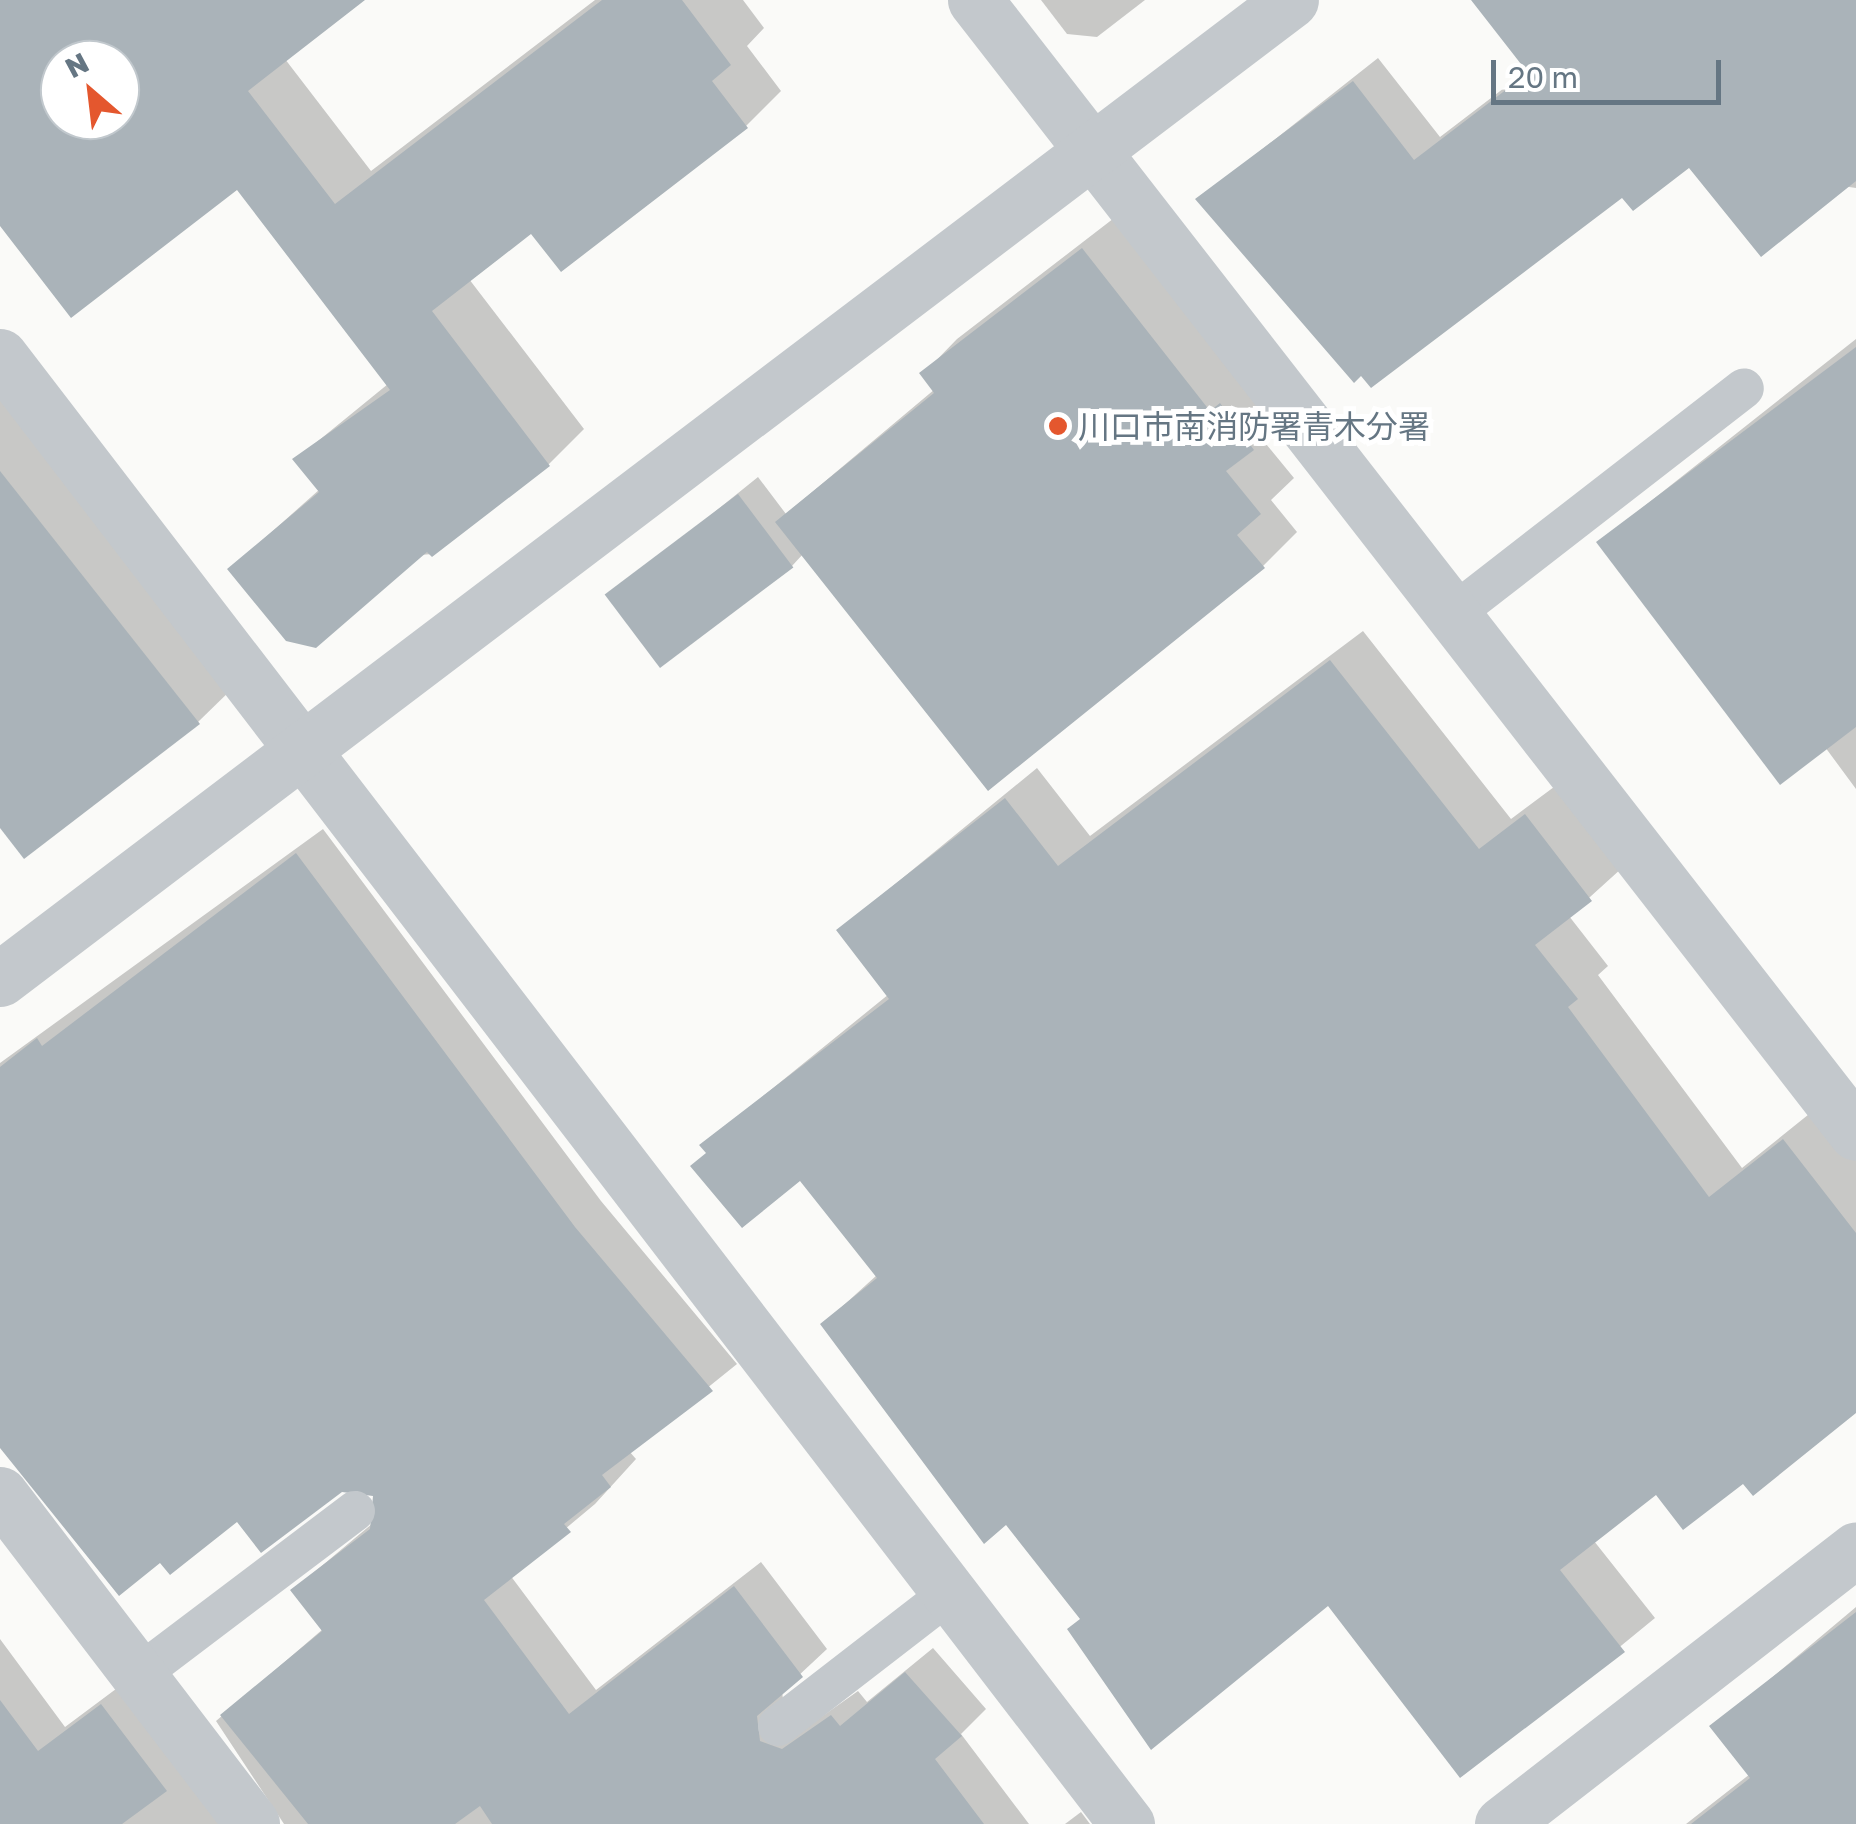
<!DOCTYPE html>
<html>
<head>
<meta charset="utf-8">
<style>
	body { margin:0 }
	#map { position:relative; width:1856px; height:1824px; overflow:hidden; background:#fafaf8; font-family:"Golos Text","Noto Sans JP",sans-serif }
	div>[style] { position:absolute }
	.shadow>* { inset:0; background:#0003 }
	.building>* { inset:0; background:#aab3b9; transform-origin:0 0 }
	.service>* { height:40px; margin:-20px; padding:0 20px; transform-origin:20px; border-radius:20px; background:#c3c8cc }
	.minor>* { height:55px; margin:-27.5px; padding:0 27.5px; transform-origin:27.5px; border-radius:27.5px; background:#c3c8cc }
	.tertiary>* { height:55px; margin:-27.5px; padding:0 27.5px; transform-origin:27.5px; border-radius:27.5px; background:#c3c8cc }
	.dots>* { width:28px; height:28px; translate:-50% -50%; box-sizing:border-box; border:5px solid #fff; border-radius:50% }
	span { translate:-50% -50%; white-space:nowrap; text-align:center; line-height:1.15; -webkit-text-stroke:10px #fff; paint-order:stroke }
	.poi-label { font-size:32px; color:#657683 }
	.left { translate:0 -50%; text-align:left }
	.north { position:absolute; left:40px; top:40px; width:100px; height:100px; box-sizing:border-box; background:#fff; border:2px solid #c1c8cd; border-radius:50%; rotate:332deg; font-size:28px; font-weight:700; line-height:40px; text-align:center; color:#657683 }
	.north::after { content:''; display:block; margin:auto; width:35px; height:45px; background:#e4572e; clip-path:polygon(50% 0,100% 100%,50% 72%,0 100%) }
	.scale { position:absolute; left:1491px; top:60px; width:230px; height:45px; box-sizing:border-box; border:5px solid #657683; border-top:0; padding-left:12px; font-size:30px; line-height:35px; white-space:nowrap; color:#657683; -webkit-text-stroke:8px #fff; paint-order:stroke }
</style>
</head>
<body>
<div id="map">
	<div class="shadow">
		<div style="clip-path:polygon(evenodd,0 0,361px 0,285px 59px,371px 171px,595px 0,743px 0,764px 28px,747px 46px,781px 91px,746px 126px,532px 231px,469px 279px,584px 429px,549px 464px,433px 554px,230px 569px,320px 489px,296px 459px,388px 384px,238px 187px,0 222px,0 0,60px 60px,120px 60px,120px 120px,60px 120px,60px 60px)"></div>
		<div style="clip-path:polygon(1041px 0,1145px 0,1097px 37px,1067px 34px)"></div>
		<div style="clip-path:polygon(1474px 0,1856px 0,1856px 188px,1690px 164px,1623px 195px,1198px 200px,1378px 58px,1440px 137px,1529px 69px)"></div>
		<div style="clip-path:polygon(1118px 215px,1287px 414px,1262px 439px,1294px 478px,1271px 500px,1297px 532px,1263px 566px,803px 554px,792px 566px,609px 597px,758px 477px,786px 514px,935px 389px,923px 374px,957px 339px)"></div>
		<div style="clip-path:polygon(1856px 339px,1856px 789px,1825px 747px,1599px 542px)"></div>
		<div style="clip-path:polygon(0 371px,235px 686px,198px 722px,0 824px)"></div>
		<div style="clip-path:polygon(1363px 631px,1511px 819px,1558px 784px,1622px 868px,1569px 916px,1608px 966px,1598px 975px,1742px 1168px,1839px 1090px,1856px 1109px,1856px 1410px,1744px 1480px,1657px 1492px,1594px 1541px,1655px 1618px,1462px 1776px,1328px 1603px,1007px 1522px,823px 1324px,877px 1275px,800px 1178px,703px 1145px,889px 994px,839px 930px,1037px 768px,1090px 836px)"></div>
		<div style="clip-path:polygon(323px 829px,601px 1201px,737px 1364px,629px 1451px,636px 1459px,595px 1504px,510px 1575px,596px 1690px,761px 1562px,827px 1649px,782px 1691px,785px 1716px,810px 1725px,858px 1691px,867px 1702px,933px 1648px,986px 1709px,961px 1734px,1029px 1824px,284px 1824px,216px 1721px,323px 1629px,293px 1590px,373px 1523px,377px 1496px,341px 1489px,237px 1518px,160px 1560px,0 1440px,0 1063px)"></div>
		<div style="clip-path:polygon(1856px 1607px,1856px 1824px,1686px 1824px,1750px 1774px,1713px 1727px)"></div>
		<div style="clip-path:polygon(0 1639px,65px 1727px,128px 1680px,268px 1824px,0 1824px)"></div>
		<div style="clip-path:polygon(1081px 1812px,1090px 1824px,1065px 1824px)"></div>
	</div>
	<div class="building">
		<div style="clip-path:polygon(evenodd,0 0,365px 0,248px 91px,335px 204px,602px 0,682px 0,731px 65px,712px 81px,748px 128px,561px 272px,531px 234px,432px 311px,550px 466px,432px 557px,427px 552px,316px 648px,286px 641px,227px 569px,319px 492px,292px 459px,390px 390px,237px 190px,71px 318px,0 226px,0 0,60px 60px,120px 60px,120px 120px,60px 120px,60px 60px)"></div>
		<div style="clip-path:polygon(1471px 0,1856px 0,1856px 181px,1761px 257px,1689px 168px,1633px 211px,1622px 198px,1371px 388px,1361px 376px,1354px 383px,1195px 199px,1353px 81px,1414px 160px,1528px 73px)"></div>
		<div style="clip-path:polygon(1082px 248px,1210px 411px,1220px 403px,1254px 450px,1226px 471px,1261px 514px,1237px 535px,1265px 568px,988px 791px,775px 522px,934px 393px,919px 373px)"></div>
		<div style="clip-path:polygon(1856px 347px,1856px 727px,1780px 785px,1596px 542px)"></div>
		<div style="clip-path:polygon(0 471px,200px 724px,24px 859px,0 828px)"></div>
		<div style="left:738px;top:494px;width:92px;height:167px;rotate:53deg"></div>
		<div style="clip-path:polygon(1330px 660px,1479px 849px,1525px 814px,1592px 901px,1535px 945px,1578px 999px,1568px 1007px,1709px 1197px,1783px 1139px,1856px 1233px,1856px 1413px,1753px 1496px,1743px 1484px,1683px 1530px,1656px 1495px,1560px 1570px,1625px 1652px,1460px 1778px,1328px 1606px,1151px 1750px,1067px 1629px,1080px 1619px,1006px 1525px,984px 1544px,820px 1324px,877px 1278px,800px 1181px,742px 1228px,690px 1166px,706px 1153px,699px 1145px,889px 999px,836px 930px,1005px 798px,1058px 866px)"></div>
		<div style="clip-path:polygon(296px 853px,575px 1227px,713px 1391px,602px 1475px,611px 1487px,564px 1524px,571px 1532px,484px 1600px,569px 1714px,734px 1586px,803px 1677px,757px 1716px,760px 1741px,782px 1749px,831px 1715px,840px 1726px,905px 1672px,962px 1736px,935px 1759px,984px 1824px,492px 1824px,480px 1806px,455px 1824px,308px 1824px,220px 1715px,322px 1631px,290px 1590px,370px 1529px,373px 1496px,342px 1492px,261px 1553px,237px 1522px,170px 1575px,160px 1563px,119px 1596px,0 1448px,0 1067px,37px 1038px,42px 1046px)"></div>
		<div style="clip-path:polygon(1856px 1612px,1856px 1824px,1691px 1824px,1750px 1778px,1709px 1726px)"></div>
		<div style="clip-path:polygon(0 1700px,38px 1751px,101px 1704px,167px 1791px,122px 1824px,0 1824px)"></div>
	</div>
	<div class="service">
		<div style="left:1453px;top:614px;width:368px;rotate:-37.8deg"></div>
		<div style="left:138px;top:1675px;width:272px;rotate:-37.1deg"></div>
		<div style="left:778px;top:1726px;width:216px;rotate:-37.7deg"></div>
	</div>
	<div class="minor">
		<div style="left:0;top:1494px;width:415px;rotate:52.6deg"></div>
		<div style="left:1502px;top:1824px;width:448px;rotate:-37.8deg"></div>
	</div>
	<div class="tertiary">
		<div style="left:975px;top:0;width:1435px;rotate:52.13deg"></div>
		<div style="left:0;top:356px;width:1851px;rotate:52.49deg"></div>
		<div style="left:0;top:979px;width:1620px;rotate:-37.17deg"></div>
	</div>
	<div class="dots">
		<div style="left:1058px;top:426px;background:#e4572e"></div>
	</div>
	<div class="poi-label">
		<span class="left" style="left:1078px;top:426px">川口市南消防署青木分署</span>
	</div>
	<div class="north">N</div>
	<div class="scale">20 m</div>
</div>
</body>
</html>
